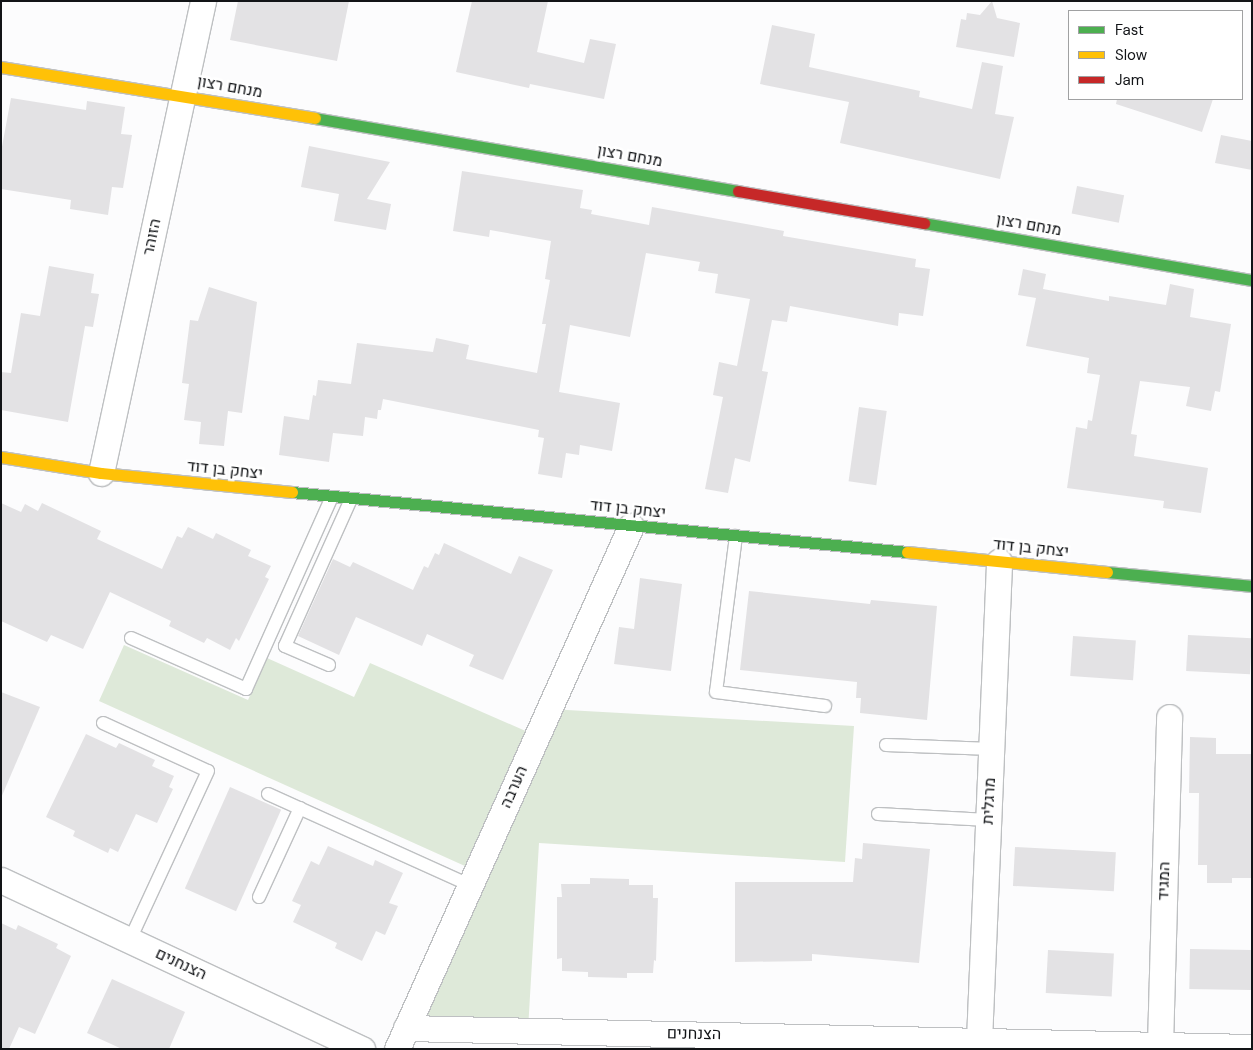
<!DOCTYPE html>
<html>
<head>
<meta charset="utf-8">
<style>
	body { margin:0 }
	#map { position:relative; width:1253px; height:1050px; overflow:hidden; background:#fcfcfd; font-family:"DM Sans",Heebo,sans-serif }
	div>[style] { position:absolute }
	.green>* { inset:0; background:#dee9d9 }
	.building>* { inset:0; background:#e3e2e4; transform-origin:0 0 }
	.roads { filter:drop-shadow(1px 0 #bec0c2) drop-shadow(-1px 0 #bec0c2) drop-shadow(0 1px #bec0c2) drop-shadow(0 -1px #bec0c2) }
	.lane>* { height:12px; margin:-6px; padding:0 6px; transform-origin:6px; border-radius:6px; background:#fff }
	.street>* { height:25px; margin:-12.5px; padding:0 12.5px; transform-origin:12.5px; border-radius:12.5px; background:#fff }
	.fast>* { height:11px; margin:-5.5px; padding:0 5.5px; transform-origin:5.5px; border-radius:5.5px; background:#4caf50 }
	.slow>* { height:11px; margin:-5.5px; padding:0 5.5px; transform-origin:5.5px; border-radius:5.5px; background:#ffc107 }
	.jam>* { height:11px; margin:-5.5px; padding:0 5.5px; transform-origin:5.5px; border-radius:5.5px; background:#c62828 }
	span { translate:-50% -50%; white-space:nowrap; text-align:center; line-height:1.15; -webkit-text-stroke:5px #fff; paint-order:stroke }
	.street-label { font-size:16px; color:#121417 }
	.frame { position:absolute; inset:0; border:2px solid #121417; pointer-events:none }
	.legend { position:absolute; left:1068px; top:10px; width:175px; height:90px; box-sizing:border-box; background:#fff; border:1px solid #a0a1a2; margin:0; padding:6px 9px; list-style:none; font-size:15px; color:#121417 }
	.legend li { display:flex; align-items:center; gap:10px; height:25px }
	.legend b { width:25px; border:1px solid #a0a1a2 }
</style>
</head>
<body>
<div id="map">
	<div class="green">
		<div style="clip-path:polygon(124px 645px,248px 700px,267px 658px,354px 697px,370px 663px,537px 736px,549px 709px,854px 726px,845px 862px,539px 843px,528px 1030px,406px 1028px,476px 871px,99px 701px)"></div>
	</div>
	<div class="building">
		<div style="clip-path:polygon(238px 1px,349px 1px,337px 61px,230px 40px)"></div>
		<div style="clip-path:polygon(472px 1px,548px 1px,537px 52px,584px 63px,590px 39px,616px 44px,604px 99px,530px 84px,529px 88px,456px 72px)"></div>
		<div style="clip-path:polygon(992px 1px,997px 18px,1020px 23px,1014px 57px,956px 47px,961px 19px,966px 20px,967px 13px,980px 15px)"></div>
		<div style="clip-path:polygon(772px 25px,815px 34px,809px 67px,920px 91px,919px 97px,972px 109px,982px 62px,1003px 66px,995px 114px,1014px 117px,1000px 179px,840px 143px,849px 102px,760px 84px)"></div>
		<div style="clip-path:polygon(11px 98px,86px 110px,87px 101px,125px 107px,121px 134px,132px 135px,123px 188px,112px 187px,108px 215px,70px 209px,71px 200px,1px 189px,1px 152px)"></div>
		<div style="clip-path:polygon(1117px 99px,1213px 99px,1202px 132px,1116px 104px)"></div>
		<div style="clip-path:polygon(1221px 135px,1252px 141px,1252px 170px,1215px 163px)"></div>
		<div style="clip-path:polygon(309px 146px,390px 162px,367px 199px,391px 204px,386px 230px,334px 221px,339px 194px,301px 187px)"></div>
		<div style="clip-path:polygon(462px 171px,583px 190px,580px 208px,592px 210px,591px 214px,649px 225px,652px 207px,784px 231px,783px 236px,916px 259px,915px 267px,930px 269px,923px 316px,899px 313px,898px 326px,790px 306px,787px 322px,772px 320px,762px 371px,768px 372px,750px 462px,735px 458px,728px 493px,705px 489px,723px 397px,713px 395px,719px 362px,737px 366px,750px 299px,715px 293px,718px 274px,698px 271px,700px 262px,646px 253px,630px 337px,570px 325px,559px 392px,620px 403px,612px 451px,580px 445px,579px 455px,566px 453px,562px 478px,538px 474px,544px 438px,538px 437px,539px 430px,383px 399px,381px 410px,378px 410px,377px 419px,365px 417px,363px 436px,333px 433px,329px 462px,279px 455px,284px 416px,309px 420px,313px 395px,316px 396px,318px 380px,351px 384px,357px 343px,433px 352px,436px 338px,469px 345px,466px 359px,537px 373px,546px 324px,542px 324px,550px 280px,545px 279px,551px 241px,490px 230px,489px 237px,453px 231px)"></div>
		<div style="left:1077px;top:186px;width:48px;height:28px;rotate:11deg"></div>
		<div style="clip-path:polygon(49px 266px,94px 274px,91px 293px,99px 294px,93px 327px,85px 326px,68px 422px,1px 410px,1px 372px,11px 373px,21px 313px,40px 316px)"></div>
		<div style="clip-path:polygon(1023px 269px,1046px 274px,1043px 289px,1109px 301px,1109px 296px,1166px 305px,1170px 284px,1194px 289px,1190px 317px,1231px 324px,1220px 392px,1215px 391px,1211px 411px,1186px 406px,1190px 387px,1140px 381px,1131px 434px,1137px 435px,1134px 456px,1208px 468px,1201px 513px,1163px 508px,1164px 501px,1067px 488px,1076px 427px,1087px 429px,1088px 420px,1092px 421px,1100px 375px,1087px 373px,1089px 358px,1026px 346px,1036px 298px,1018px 295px)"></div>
		<div style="clip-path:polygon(209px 287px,257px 302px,242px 413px,228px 411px,224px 446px,199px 444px,201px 422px,184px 420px,189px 384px,182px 383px,190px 320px,198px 321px)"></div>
		<div style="left:859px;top:407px;width:28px;height:75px;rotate:8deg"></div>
		<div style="clip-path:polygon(1px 503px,21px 512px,25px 504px,38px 511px,42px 503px,101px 531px,97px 539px,162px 569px,177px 536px,182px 538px,188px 527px,213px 539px,216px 533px,251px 550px,248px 556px,271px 566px,265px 577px,269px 579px,239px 641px,236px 638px,230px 650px,207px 638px,204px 643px,169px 626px,171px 621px,110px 592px,83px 649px,51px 635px,47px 642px,1px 621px)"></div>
		<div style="clip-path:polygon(444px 543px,511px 574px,519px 556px,553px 570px,503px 680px,469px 666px,474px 655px,427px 634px,422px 646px,356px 617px,339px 655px,298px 636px,333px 559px,350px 567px,353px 562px,413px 590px,424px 566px,428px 568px,435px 553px,439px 555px)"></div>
		<div style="clip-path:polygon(640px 578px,682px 584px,671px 671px,614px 664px,619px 627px,634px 629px)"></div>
		<div style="clip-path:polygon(749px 591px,870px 604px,871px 600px,937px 606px,927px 720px,860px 713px,861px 698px,856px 698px,857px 682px,740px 670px)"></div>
		<div style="left:1188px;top:635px;width:64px;height:36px;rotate:3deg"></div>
		<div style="left:1073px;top:636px;width:63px;height:40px;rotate:4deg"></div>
		<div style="clip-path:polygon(1px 692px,40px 707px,1px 798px)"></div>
		<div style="clip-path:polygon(86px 734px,116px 748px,119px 743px,155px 760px,152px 766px,174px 776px,169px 787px,173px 789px,157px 823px,136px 814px,118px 852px,110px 848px,108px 853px,73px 836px,75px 831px,46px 817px)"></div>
		<div style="clip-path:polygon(1190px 737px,1216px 738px,1216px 754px,1252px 754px,1252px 878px,1232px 878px,1232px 883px,1207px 883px,1207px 865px,1198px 865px,1199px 793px,1189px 793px)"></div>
		<div style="left:230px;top:787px;width:56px;height:111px;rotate:24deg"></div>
		<div style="clip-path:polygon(863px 843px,930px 849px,919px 963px,812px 954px,812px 961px,735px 962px,735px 882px,853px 882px,855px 858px,862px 859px)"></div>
		<div style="clip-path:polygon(328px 846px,373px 866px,375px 860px,403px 873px,389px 903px,398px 906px,385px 935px,376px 931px,362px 961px,335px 948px,337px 943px,293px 922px,301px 905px,292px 901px,311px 861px,319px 865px)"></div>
		<div style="left:1015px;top:847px;width:101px;height:39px;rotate:3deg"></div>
		<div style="clip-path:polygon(590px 878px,629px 879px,629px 885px,653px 885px,653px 898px,658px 898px,656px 961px,654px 960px,653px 973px,627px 973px,627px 978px,588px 977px,588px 972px,562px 971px,562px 958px,557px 959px,557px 897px,562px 897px,561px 884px,590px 884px)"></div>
		<div style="clip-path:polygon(1px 923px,16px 930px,18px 925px,58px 944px,56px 948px,71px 956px,35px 1034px,19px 1027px,9px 1049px,1px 1049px)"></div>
		<div style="left:1190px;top:949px;width:62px;height:40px;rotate:1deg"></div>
		<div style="left:1048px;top:950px;width:66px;height:43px;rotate:3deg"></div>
		<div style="clip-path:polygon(112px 979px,185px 1012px,169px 1049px,122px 1049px,87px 1033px)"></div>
	</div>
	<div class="roads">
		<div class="lane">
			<div style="left:736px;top:536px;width:157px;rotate:97.3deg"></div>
			<div style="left:716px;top:692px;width:110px;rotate:7.3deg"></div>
			<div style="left:131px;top:638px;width:126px;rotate:23.9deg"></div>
			<div style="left:246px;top:689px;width:210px;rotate:-65.9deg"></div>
			<div style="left:329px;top:665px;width:48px;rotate:-156.6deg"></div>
			<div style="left:285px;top:646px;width:161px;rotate:-65.8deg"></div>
			<div style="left:103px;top:723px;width:115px;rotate:24.6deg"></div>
			<div style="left:208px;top:771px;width:186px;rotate:114.8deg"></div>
			<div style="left:886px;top:745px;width:106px;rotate:2.2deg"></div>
			<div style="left:268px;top:794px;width:222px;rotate:24.3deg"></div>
			<div style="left:878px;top:814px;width:110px;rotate:3.1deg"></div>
			<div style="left:259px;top:897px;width:98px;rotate:-65.3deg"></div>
		</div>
		<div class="street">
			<div style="left:101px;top:473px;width:483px;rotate:-77.8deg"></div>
			<div style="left:1px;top:880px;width:399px;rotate:25.1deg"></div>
			<div style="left:406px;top:1028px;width:846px;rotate:1.29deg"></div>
			<div style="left:979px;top:1041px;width:480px;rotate:-87.6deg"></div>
			<div style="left:1160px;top:1045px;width:328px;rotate:-88.4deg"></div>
			<div style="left:397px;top:1049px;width:573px;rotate:-65.9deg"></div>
		</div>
		<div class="fast">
			<div style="left:315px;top:118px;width:429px;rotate:9.8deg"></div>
			<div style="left:924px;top:223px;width:333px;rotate:9.9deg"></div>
			<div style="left:292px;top:492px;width:618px;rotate:5.57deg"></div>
			<div style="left:1107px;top:572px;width:146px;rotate:5.5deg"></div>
		</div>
		<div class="slow">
			<div style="left:1px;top:67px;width:318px;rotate:9.2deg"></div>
			<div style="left:1px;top:457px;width:101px;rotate:9.1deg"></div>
			<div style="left:101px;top:473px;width:192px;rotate:5.7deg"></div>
			<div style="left:907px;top:552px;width:201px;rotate:5.7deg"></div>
		</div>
		<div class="jam">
			<div style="left:738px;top:191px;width:189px;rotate:9.8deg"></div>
		</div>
	</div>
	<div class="street-label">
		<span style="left:230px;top:87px;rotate:10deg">מנחם רצון</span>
		<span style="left:630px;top:156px;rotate:10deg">מנחם רצון</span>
		<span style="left:1029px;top:225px;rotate:10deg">מנחם רצון</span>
		<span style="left:152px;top:237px;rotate:-78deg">הזוהר</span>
		<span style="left:225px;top:470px;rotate:6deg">יצחק בן דוד</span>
		<span style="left:628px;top:509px;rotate:6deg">יצחק בן דוד</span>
		<span style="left:1031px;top:548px;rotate:6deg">יצחק בן דוד</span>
		<span style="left:514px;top:787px;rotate:-66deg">הערבה</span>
		<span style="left:989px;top:801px;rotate:-87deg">מרגלית</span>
		<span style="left:1164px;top:881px;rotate:-88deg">המגיד</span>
		<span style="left:181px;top:964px;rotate:25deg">הצנחנים</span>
		<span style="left:694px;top:1034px;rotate:1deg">הצנחנים</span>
	</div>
	<div class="frame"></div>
	<ul class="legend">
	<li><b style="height:6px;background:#4caf50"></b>Fast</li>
	<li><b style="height:6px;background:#ffc107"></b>Slow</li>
	<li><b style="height:6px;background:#c62828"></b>Jam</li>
	</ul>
</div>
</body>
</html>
